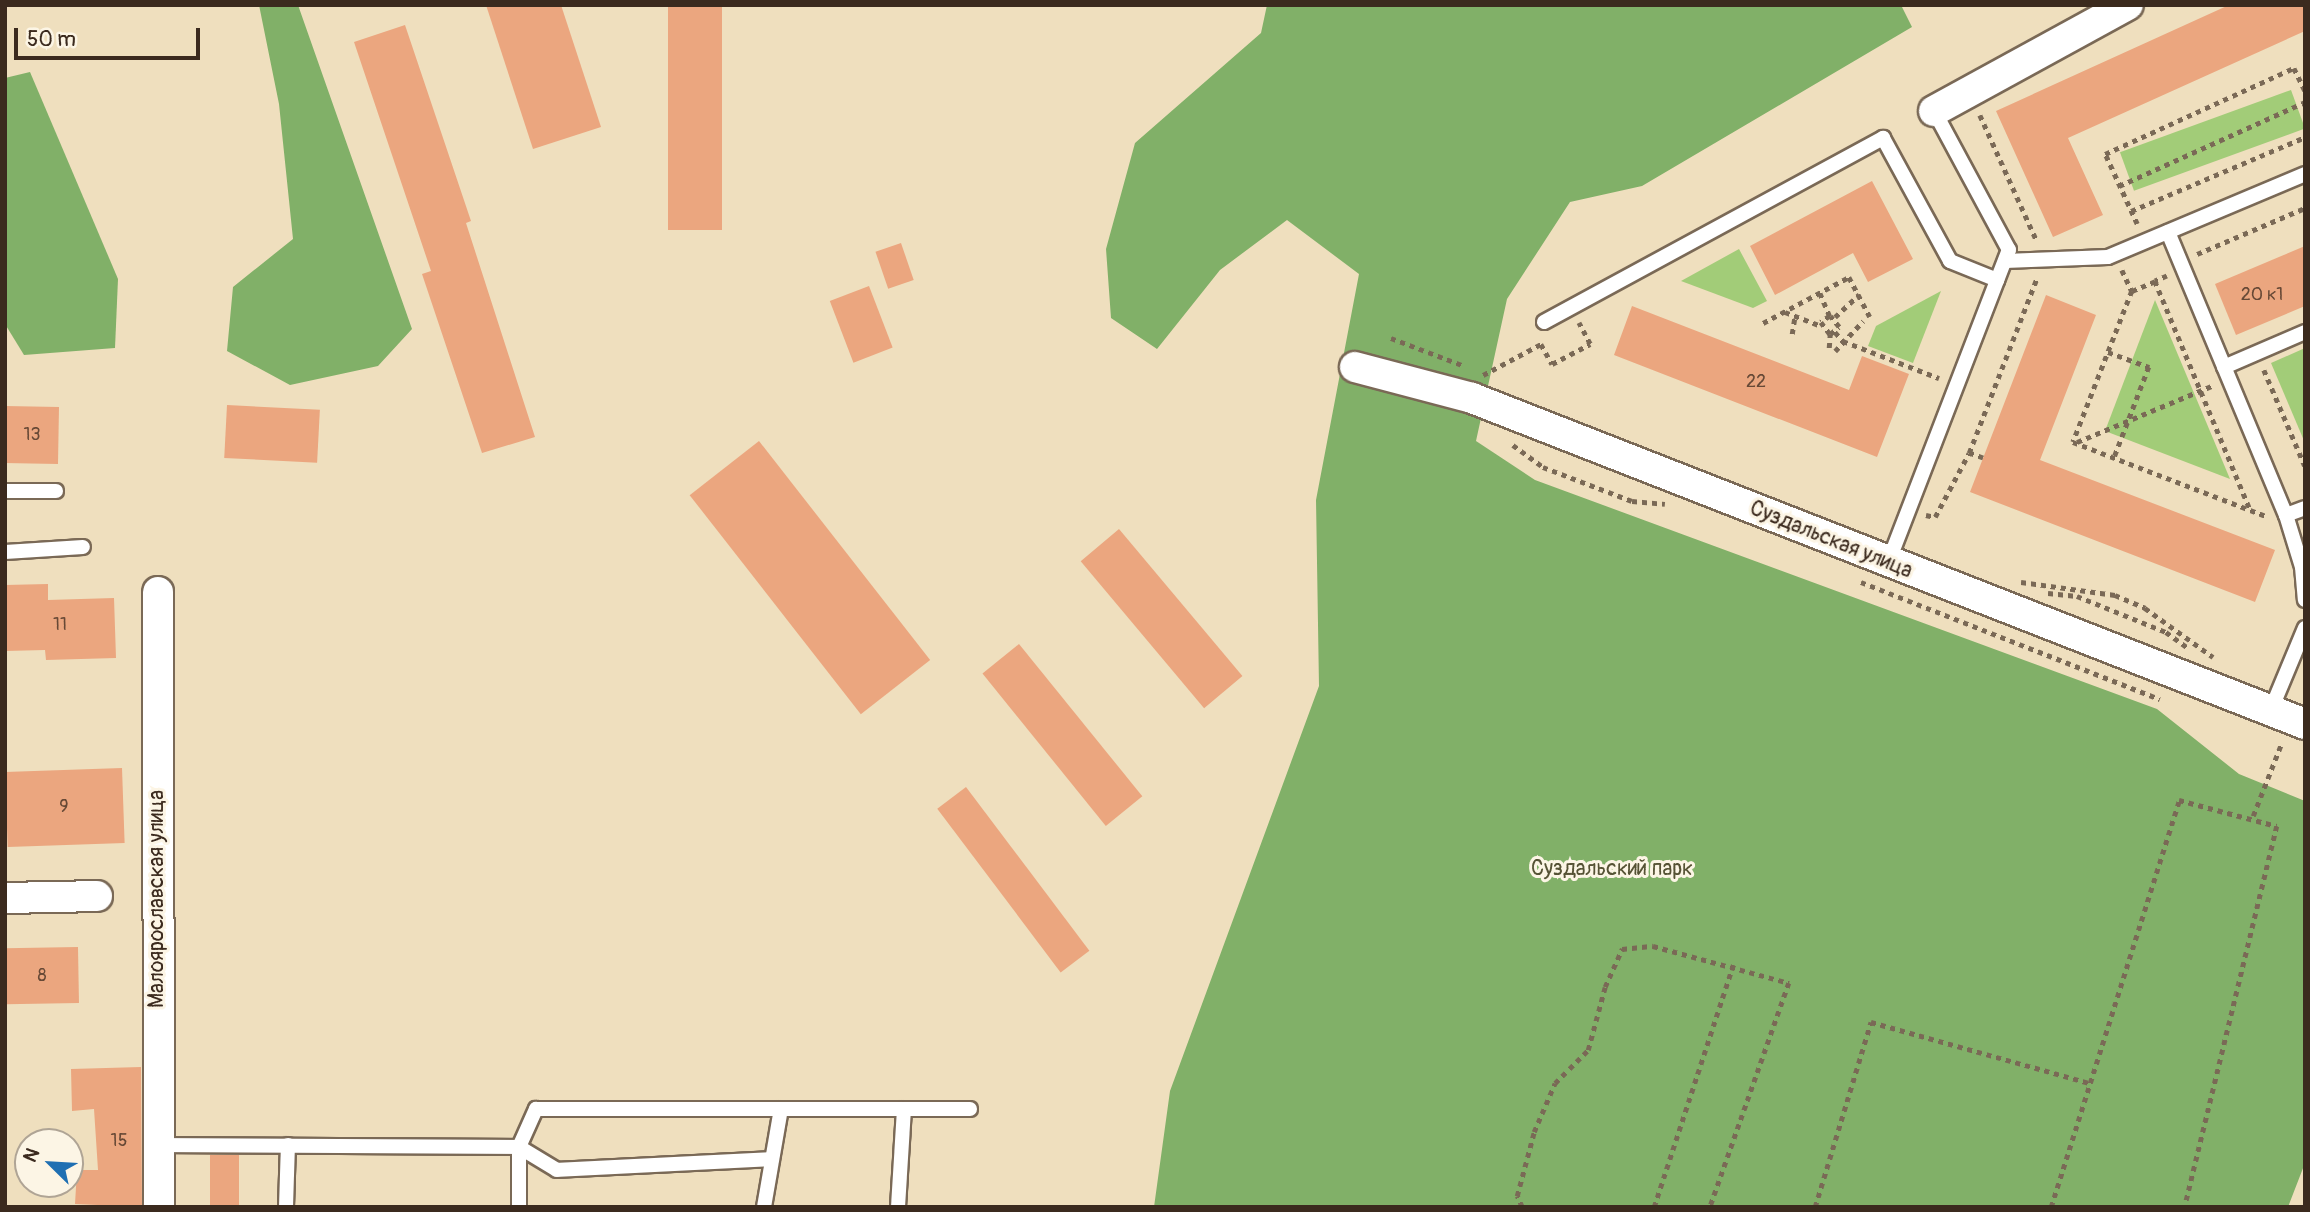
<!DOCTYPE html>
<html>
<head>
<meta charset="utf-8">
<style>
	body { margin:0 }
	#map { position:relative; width:2310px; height:1212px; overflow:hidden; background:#efdfbe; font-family:Pangolin,sans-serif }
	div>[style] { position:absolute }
	.green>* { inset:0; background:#a2cc78; transform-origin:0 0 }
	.forest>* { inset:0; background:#81b068 }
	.building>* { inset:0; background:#eba67f; transform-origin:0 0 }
	.path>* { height:4.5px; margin-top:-2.25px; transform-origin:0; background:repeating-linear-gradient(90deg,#7a6956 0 5px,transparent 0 10px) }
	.roads { filter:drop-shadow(2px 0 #7a6956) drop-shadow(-2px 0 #7a6956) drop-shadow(0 2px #7a6956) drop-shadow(0 -2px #7a6956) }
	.service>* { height:14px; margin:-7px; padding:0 7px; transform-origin:7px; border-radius:7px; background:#fff }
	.minor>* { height:30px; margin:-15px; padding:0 15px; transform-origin:15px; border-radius:15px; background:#fff }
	span { translate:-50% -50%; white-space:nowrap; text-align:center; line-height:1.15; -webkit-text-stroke:6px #fcf5e5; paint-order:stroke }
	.number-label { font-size:18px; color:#674936 }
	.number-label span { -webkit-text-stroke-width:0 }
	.street-label { font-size:21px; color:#3b2a1e }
	.park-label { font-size:21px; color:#555234 }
	.frame { position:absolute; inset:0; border:7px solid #3b2a1e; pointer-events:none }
	.north { position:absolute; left:14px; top:1128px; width:70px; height:70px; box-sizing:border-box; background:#fcf5e5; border:2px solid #afa495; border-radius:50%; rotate:294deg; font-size:19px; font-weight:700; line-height:28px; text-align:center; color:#3b2a1e }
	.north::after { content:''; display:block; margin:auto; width:24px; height:32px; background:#1f6fb2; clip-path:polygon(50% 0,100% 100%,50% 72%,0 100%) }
	.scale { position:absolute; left:14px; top:28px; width:186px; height:32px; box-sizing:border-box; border:4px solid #3b2a1e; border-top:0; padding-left:9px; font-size:21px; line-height:24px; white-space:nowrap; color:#3b2a1e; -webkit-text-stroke:5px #fcf5e5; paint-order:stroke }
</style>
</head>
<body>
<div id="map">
	<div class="green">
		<div style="left:2291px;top:90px;width:41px;height:182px;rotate:70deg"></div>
		<div style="clip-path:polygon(1739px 249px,1767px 301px,1753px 308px,1681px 281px)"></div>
		<div style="clip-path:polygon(1941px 291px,1913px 363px,1868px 346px,1876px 326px)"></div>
		<div style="clip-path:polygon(2155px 300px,2230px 479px,2105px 431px)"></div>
		<div style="clip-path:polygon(2305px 348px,2305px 443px,2271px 363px)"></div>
	</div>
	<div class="forest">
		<div style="clip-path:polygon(259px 5px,298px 5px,412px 329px,378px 366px,290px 385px,227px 351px,233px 287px,293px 239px,279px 104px)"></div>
		<div style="clip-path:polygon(1267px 5px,1901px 5px,1912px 27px,1642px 186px,1570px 202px,1507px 299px,1476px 441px,1535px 480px,2157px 709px,2239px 774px,2305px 801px,2305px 1163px,2288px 1207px,1154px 1207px,1170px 1091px,1319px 686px,1316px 500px,1359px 274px,1287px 220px,1220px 270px,1157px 349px,1111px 318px,1106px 249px,1135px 143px,1261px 33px)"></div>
		<div style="clip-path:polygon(30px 72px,118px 279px,115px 348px,24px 355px,5px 324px,5px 78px)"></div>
	</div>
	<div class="building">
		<div style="clip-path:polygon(486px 5px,561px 5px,601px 127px,533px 149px)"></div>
		<div style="left:668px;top:5px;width:54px;height:225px"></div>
		<div style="clip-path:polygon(2229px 5px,2305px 5px,2305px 31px,2068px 138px,2103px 215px,2053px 237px,1996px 111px)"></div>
		<div style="clip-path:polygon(405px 25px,471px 221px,466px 223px,535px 437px,482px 453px,422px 274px,431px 271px,354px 42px)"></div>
		<div style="clip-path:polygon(1872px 181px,1913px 259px,1868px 282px,1853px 253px,1775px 295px,1750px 246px)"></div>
		<div style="left:901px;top:243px;width:39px;height:27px;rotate:71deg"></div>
		<div style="clip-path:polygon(2305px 246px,2305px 306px,2236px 335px,2215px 284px)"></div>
		<div style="left:869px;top:286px;width:66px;height:42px;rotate:69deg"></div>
		<div style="clip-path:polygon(2046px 295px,2096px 315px,2040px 460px,2275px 550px,2255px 602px,1970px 492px)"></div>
		<div style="clip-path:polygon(1632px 306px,1849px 390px,1862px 356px,1909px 374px,1877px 457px,1614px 355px)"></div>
		<div style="left:227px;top:405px;width:93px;height:53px;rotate:3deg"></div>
		<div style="left:5px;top:406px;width:54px;height:57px;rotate:1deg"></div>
		<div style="left:759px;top:441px;width:278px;height:88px;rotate:52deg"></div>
		<div style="left:1119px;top:529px;width:192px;height:50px;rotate:50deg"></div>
		<div style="clip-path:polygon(48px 584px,48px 600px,114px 598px,116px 658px,46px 660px,45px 650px,5px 651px,5px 585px)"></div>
		<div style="left:1019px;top:644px;width:196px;height:47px;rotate:51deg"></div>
		<div style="left:122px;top:768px;width:75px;height:117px;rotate:88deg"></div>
		<div style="left:966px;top:787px;width:205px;height:36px;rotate:53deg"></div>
		<div style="left:78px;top:947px;width:56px;height:73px;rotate:89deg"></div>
		<div style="clip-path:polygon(141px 1067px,142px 1207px,75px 1204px,77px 1170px,98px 1170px,94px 1109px,72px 1111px,71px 1069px)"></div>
		<div style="left:210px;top:1155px;width:29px;height:52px"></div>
	</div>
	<div class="path">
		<div style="left:1980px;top:115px;width:138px;rotate:65.7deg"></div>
		<div style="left:2119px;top:186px;width:204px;rotate:-24.3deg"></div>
		<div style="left:2131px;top:211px;width:189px;rotate:-23deg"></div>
		<div style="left:2137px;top:224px;width:77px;rotate:-114.6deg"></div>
		<div style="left:2105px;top:154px;width:208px;rotate:-24.5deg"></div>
		<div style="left:2294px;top:68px;width:25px;rotate:64deg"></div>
		<div style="left:2197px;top:254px;width:117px;rotate:-23.1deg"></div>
		<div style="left:2122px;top:270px;width:23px;rotate:65deg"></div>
		<div style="left:2132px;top:291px;width:162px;rotate:111.3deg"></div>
		<div style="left:2073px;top:442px;width:207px;rotate:21deg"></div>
		<div style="left:2167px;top:276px;width:13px;rotate:157deg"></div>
		<div style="left:2155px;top:281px;width:247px;rotate:67.4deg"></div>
		<div style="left:2132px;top:291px;width:25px;rotate:-23deg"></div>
		<div style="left:1820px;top:293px;width:25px;rotate:67deg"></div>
		<div style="left:1785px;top:312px;width:40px;rotate:21deg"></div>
		<div style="left:1835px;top:317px;width:33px;rotate:-43deg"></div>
		<div style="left:1763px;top:323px;width:98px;rotate:-28.1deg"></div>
		<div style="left:1849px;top:277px;width:45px;rotate:62.3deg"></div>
		<div style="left:1835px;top:332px;width:12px;rotate:48deg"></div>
		<div style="left:1843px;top:341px;width:103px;rotate:21.1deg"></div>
		<div style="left:1792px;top:334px;width:18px;rotate:-81deg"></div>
		<div style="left:1391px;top:338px;width:76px;rotate:20.8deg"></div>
		<div style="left:1829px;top:348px;width:14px;rotate:-86deg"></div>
		<div style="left:1830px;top:334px;width:11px;rotate:-38deg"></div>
		<div style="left:1839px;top:327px;width:14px;rotate:-129deg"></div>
		<div style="left:1830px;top:316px;width:11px;rotate:146deg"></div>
		<div style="left:1821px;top:322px;width:15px;rotate:53deg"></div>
		<div style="left:1835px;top:351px;width:41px;rotate:-47deg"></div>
		<div style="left:2108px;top:352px;width:44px;rotate:20.1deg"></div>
		<div style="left:2149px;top:367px;width:97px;rotate:111deg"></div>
		<div style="left:2264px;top:370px;width:104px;rotate:66.9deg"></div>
		<div style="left:1483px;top:375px;width:66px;rotate:-28.1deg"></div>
		<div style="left:1541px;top:344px;width:23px;rotate:61deg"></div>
		<div style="left:1552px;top:364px;width:43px;rotate:-27.8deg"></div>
		<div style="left:1590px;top:344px;width:24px;rotate:-118deg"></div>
		<div style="left:2077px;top:442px;width:148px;rotate:-22.6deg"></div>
		<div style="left:1513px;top:445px;width:37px;rotate:36deg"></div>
		<div style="left:1543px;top:467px;width:95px;rotate:20.9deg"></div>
		<div style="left:1632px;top:501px;width:33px;rotate:5deg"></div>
		<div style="left:1983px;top:458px;width:15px;rotate:-160deg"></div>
		<div style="left:1969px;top:453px;width:188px;rotate:-68.8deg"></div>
		<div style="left:1926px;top:515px;width:9px;rotate:13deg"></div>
		<div style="left:1935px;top:517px;width:72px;rotate:-62deg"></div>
		<div style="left:1861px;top:582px;width:321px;rotate:21.4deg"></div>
		<div style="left:2021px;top:582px;width:95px;rotate:7.9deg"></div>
		<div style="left:2115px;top:595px;width:33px;rotate:23deg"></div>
		<div style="left:2145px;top:608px;width:84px;rotate:35.8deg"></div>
		<div style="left:2048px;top:593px;width:29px;rotate:6deg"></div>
		<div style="left:2077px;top:596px;width:96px;rotate:22deg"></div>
		<div style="left:2166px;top:632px;width:27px;rotate:36deg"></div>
		<div style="left:2253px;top:816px;width:79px;rotate:-68.6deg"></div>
		<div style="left:1522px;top:1207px;width:12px;rotate:-114deg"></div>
		<div style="left:1517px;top:1196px;width:66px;rotate:-75.1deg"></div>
		<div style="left:1534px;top:1132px;width:53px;rotate:-66.8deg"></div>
		<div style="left:1555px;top:1083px;width:47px;rotate:-45deg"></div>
		<div style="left:1588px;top:1050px;width:65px;rotate:-74.9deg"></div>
		<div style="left:1605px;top:987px;width:42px;rotate:-65.9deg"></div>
		<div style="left:1622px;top:949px;width:31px;rotate:-6deg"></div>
		<div style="left:1653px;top:946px;width:141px;rotate:15.2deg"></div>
		<div style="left:1789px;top:983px;width:238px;rotate:109.4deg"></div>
		<div style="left:1654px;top:1207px;width:255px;rotate:-71.9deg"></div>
		<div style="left:1815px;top:1207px;width:193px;rotate:-73.2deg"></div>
		<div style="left:1871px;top:1022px;width:227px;rotate:15.6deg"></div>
		<div style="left:2051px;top:1207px;width:427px;rotate:-72.5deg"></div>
		<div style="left:2179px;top:800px;width:101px;rotate:14.9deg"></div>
		<div style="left:2277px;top:826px;width:392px;rotate:103.6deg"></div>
	</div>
	<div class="roads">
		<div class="service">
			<div style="left:2168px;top:232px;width:307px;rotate:67.4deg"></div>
			<div style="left:2286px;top:515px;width:54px;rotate:72.9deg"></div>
			<div style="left:2302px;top:567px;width:33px;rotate:85deg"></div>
			<div style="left:2005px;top:261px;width:103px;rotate:-2.2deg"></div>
			<div style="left:2108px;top:257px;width:214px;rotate:-22.8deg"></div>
			<div style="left:1544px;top:322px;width:386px;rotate:-28.5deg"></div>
			<div style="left:1883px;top:138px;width:140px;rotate:61.4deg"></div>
			<div style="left:1950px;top:261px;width:51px;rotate:22deg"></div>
			<div style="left:2224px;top:367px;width:88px;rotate:-23.4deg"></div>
			<div style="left:5px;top:491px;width:51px"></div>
			<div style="left:2286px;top:515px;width:20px;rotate:-20deg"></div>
			<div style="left:5px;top:552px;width:78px;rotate:-3.7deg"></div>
			<div style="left:1888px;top:563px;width:336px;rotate:-68.9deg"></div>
			<div style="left:2009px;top:250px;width:158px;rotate:-118.3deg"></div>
			<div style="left:2270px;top:712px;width:91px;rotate:-67.4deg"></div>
			<div style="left:159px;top:1145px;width:360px;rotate:0.3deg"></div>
			<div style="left:519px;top:1147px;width:42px;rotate:-65.9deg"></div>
			<div style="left:536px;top:1109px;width:434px"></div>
			<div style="left:519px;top:1147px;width:44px;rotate:31.2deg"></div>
			<div style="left:557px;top:1170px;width:215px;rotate:-2.9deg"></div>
			<div style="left:519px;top:1147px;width:60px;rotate:90deg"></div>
			<div style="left:286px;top:1207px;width:62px;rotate:-88.2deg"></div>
			<div style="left:764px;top:1207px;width:99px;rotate:-80.2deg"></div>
			<div style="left:898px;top:1207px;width:98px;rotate:-86.5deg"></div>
		</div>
		<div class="minor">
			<div style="left:1934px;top:111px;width:221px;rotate:-28.7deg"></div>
			<div style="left:1355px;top:367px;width:121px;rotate:14.8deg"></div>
			<div style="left:1472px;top:398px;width:895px;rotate:21.37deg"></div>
			<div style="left:158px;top:592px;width:615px;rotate:89.91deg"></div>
			<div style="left:5px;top:898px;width:92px;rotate:-1.2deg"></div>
		</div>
	</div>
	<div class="number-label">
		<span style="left:2262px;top:295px">20 к1</span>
		<span style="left:1756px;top:382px">22</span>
		<span style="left:32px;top:435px">13</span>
		<span style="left:60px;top:625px">11</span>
		<span style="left:64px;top:807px">9</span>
		<span style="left:42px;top:976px">8</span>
		<span style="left:119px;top:1141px">15</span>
	</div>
	<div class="street-label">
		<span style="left:1831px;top:540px;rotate:22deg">Суздальская улица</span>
		<span style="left:157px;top:899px;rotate:-90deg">Малоярославская улица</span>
	</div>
	<div class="park-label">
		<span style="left:1612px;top:869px">Суздальский парк</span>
	</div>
	<div class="frame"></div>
	<div class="north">N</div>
	<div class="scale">50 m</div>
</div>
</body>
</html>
